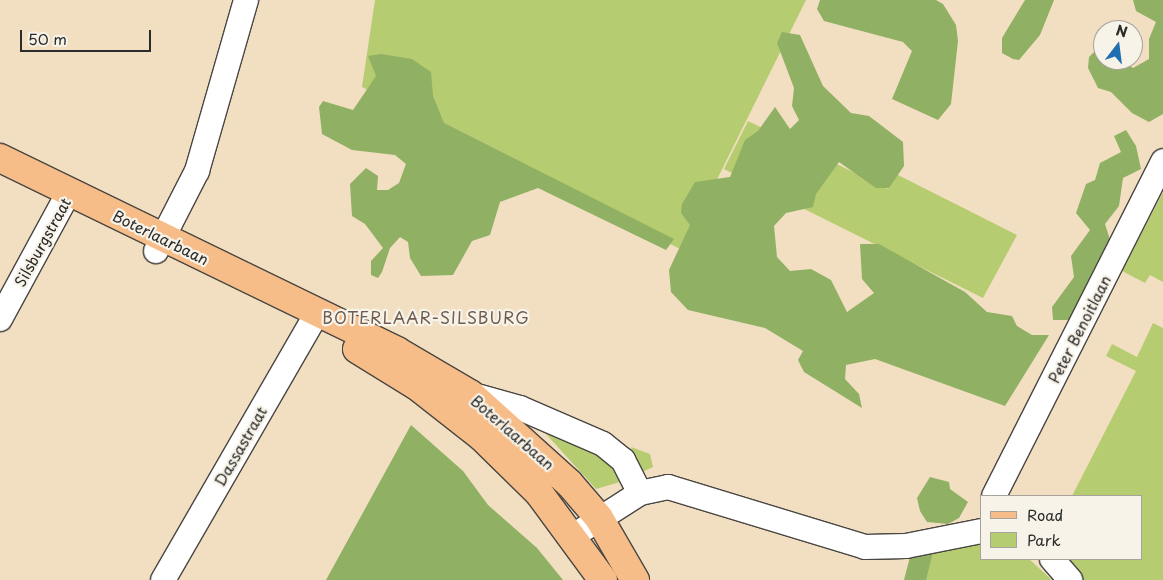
<!DOCTYPE html>
<html>
<head>
<meta charset="utf-8">
<style>
	body { margin:0 }
	#map { position:relative; width:1163px; height:580px; overflow:hidden; background:#f2dfc2; font-family:"Playpen Sans",sans-serif }
	div>[style] { position:absolute }
	.green>* { inset:0; background:#b6cc71 }
	.forest>* { inset:0; background:#90b063 }
	.roads { filter:drop-shadow(1px 0 #494642) drop-shadow(-1px 0 #494642) drop-shadow(0 1px #494642) drop-shadow(0 -1px #494642) }
	.minor>* { height:24px; margin:-12px; padding:0 12px; transform-origin:12px; border-radius:12px; background:#fff }
	.major>* { height:28px; margin:-14px; padding:0 14px; transform-origin:14px; border-radius:14px; background:#f7bd88 }
	span { translate:-50% -50%; white-space:nowrap; text-align:center; line-height:1.15; -webkit-text-stroke:4.5px #f7f3e8; paint-order:stroke }
	.street-label { font-size:15px; color:#2b2b2b }
	.neighbourhood-label { font-size:16px; color:#6f5b4f; letter-spacing:1px }
	.legend { position:absolute; left:980px; top:495px; width:162px; height:65px; box-sizing:border-box; background:#f7f3e8; border:1px solid #a5a39c; margin:0; padding:6px 9px; list-style:none; font-size:15px; color:#2b2b2b }
	.legend li { display:flex; align-items:center; gap:10px; height:25px }
	.legend b { width:25px; border:1px solid #a5a39c }
	.north { position:absolute; left:1093px; top:20px; width:50px; height:50px; box-sizing:border-box; background:#f7f3e8; border:1px solid #a5a39c; border-radius:50%; rotate:15deg; font-size:14px; font-weight:700; line-height:20px; text-align:center; color:#2b2b2b }
	.north::after { content:''; display:block; margin:auto; width:18px; height:22px; background:#1f6fb2; clip-path:polygon(50% 0,100% 100%,50% 72%,0 100%) }
	.scale { position:absolute; left:20px; top:30px; width:131px; height:22px; box-sizing:border-box; border:2px solid #2b2b2b; border-top:0; padding-left:6px; font-size:15px; line-height:18px; white-space:nowrap; color:#2b2b2b; -webkit-text-stroke:4px #f7f3e8; paint-order:stroke }
</style>
</head>
<body>
<div id="map">
	<div class="green">
		<div style="clip-path:polygon(375px 0,806px 0,682px 250px,362px 87px)"></div>
		<div style="clip-path:polygon(748px 121px,888px 189px,896px 174px,1017px 235px,983px 298px,724px 169px)"></div>
		<div style="clip-path:polygon(1163px 192px,1163px 282px,1150px 275px,1145px 283px,1122px 271px)"></div>
		<div style="clip-path:polygon(1153px 323px,1163px 328px,1163px 580px,1077px 580px,1061px 559px,1142px 559px,1142px 496px,1072px 496px,1136px 371px,1106px 356px,1112px 344px,1137px 357px)"></div>
		<div style="clip-path:polygon(549px 428px,613px 463px,620px 482px,596px 489px,546px 434px)"></div>
		<div style="clip-path:polygon(631px 447px,650px 454px,653px 467px,640px 473px)"></div>
		<div style="clip-path:polygon(982px 540px,982px 559px,1029px 559px,1052px 580px,920px 580px,922px 553px)"></div>
	</div>
	<div class="forest">
		<div style="clip-path:polygon(820px 0,936px 0,943px 4px,956px 25px,958px 41px,951px 104px,938px 120px,892px 99px,912px 51px,903px 42px,824px 21px,817px 9px)"></div>
		<div style="clip-path:polygon(1025px 0,1054px 0,1040px 35px,1019px 60px,1013px 59px,1002px 53px,1002px 38px)"></div>
		<div style="clip-path:polygon(1133px 0,1163px 0,1163px 114px,1149px 122px,1132px 113px,1111px 92px,1098px 88px,1088px 68px,1089px 57px,1103px 43px,1103px 60px,1122px 60px,1133px 68px,1149px 59px,1149px 39px,1156px 22px,1136px 11px)"></div>
		<div style="clip-path:polygon(782px 32px,800px 35px,823px 86px,851px 113px,869px 116px,903px 142px,904px 166px,889px 188px,876px 188px,839px 162px,816px 194px,813px 207px,786px 213px,774px 226px,777px 257px,790px 271px,811px 269px,831px 280px,847px 312px,874px 293px,862px 279px,860px 244px,879px 244px,965px 292px,987px 312px,1012px 316px,1017px 326px,1032px 335px,1049px 335px,1005px 406px,875px 359px,846px 365px,845px 379px,859px 394px,862px 408px,804px 372px,798px 360px,803px 351px,765px 328px,688px 310px,671px 292px,669px 270px,690px 225px,681px 213px,682px 204px,695px 182px,730px 177px,745px 140px,758px 131px,775px 107px,790px 129px,799px 120px,792px 106px,794px 88px,777px 43px)"></div>
		<div style="clip-path:polygon(381px 54px,412px 59px,431px 72px,433px 96px,444px 123px,674px 239px,666px 250px,538px 188px,500px 202px,490px 235px,472px 241px,453px 275px,421px 276px,410px 258px,408px 242px,400px 237px,390px 248px,382px 272px,378px 278px,371px 275px,371px 261px,383px 248px,365px 224px,352px 216px,350px 184px,366px 168px,378px 176px,377px 190px,388px 190px,399px 183px,406px 164px,395px 155px,352px 150px,322px 134px,319px 107px,323px 101px,353px 110px,376px 76px,368px 56px)"></div>
		<div style="clip-path:polygon(1126px 130px,1136px 146px,1141px 169px,1123px 178px,1119px 206px,1105px 224px,1112px 246px,1078px 313px,1069px 320px,1053px 320px,1052px 307px,1074px 277px,1071px 256px,1090px 230px,1076px 213px,1086px 184px,1095px 180px,1100px 163px,1121px 152px,1114px 136px)"></div>
		<div style="clip-path:polygon(411px 425px,463px 471px,488px 505px,537px 548px,563px 580px,326px 580px)"></div>
		<div style="clip-path:polygon(930px 477px,949px 482px,950px 489px,968px 502px,959px 518px,948px 524px,927px 522px,920px 511px,917px 498px)"></div>
		<div style="clip-path:polygon(933px 552px,926px 580px,904px 580px,911px 553px)"></div>
	</div>
	<div class="roads">
		<div class="minor">
			<div style="left:156px;top:251px;width:90px;rotate:-62.9deg"></div>
			<div style="left:197px;top:171px;width:178px;rotate:-74deg"></div>
			<div style="left:0;top:319px;width:145px;rotate:-61.5deg"></div>
			<div style="left:470px;top:394px;width:52px;rotate:15.6deg"></div>
			<div style="left:520px;top:408px;width:90px;rotate:23.4deg"></div>
			<div style="left:603px;top:444px;width:26px;rotate:39deg"></div>
			<div style="left:623px;top:460px;width:37px;rotate:63deg"></div>
			<div style="left:994px;top:496px;width:375px;rotate:-63.2deg"></div>
			<div style="left:573px;top:536px;width:80px;rotate:-32.7deg"></div>
			<div style="left:640px;top:493px;width:29px;rotate:-12deg"></div>
			<div style="left:668px;top:487px;width:206px;rotate:16.9deg"></div>
			<div style="left:865px;top:547px;width:41px;rotate:-1.4deg"></div>
			<div style="left:906px;top:546px;width:77px;rotate:-11.2deg"></div>
			<div style="left:1052px;top:559px;width:28px;rotate:49deg"></div>
			<div style="left:163px;top:580px;width:308px;rotate:-60deg"></div>
		</div>
		<div class="major">
			<div style="left:0;top:158px;width:441px;rotate:25.9deg"></div>
			<div style="left:397px;top:351px;width:85px;rotate:30.5deg"></div>
			<div style="left:470px;top:394px;width:133px;rotate:42deg"></div>
			<div style="left:569px;top:483px;width:46px;rotate:49.4deg"></div>
			<div style="left:599px;top:518px;width:72px;rotate:59.9deg"></div>
			<div style="left:357px;top:349px;width:70px;rotate:31.7deg"></div>
			<div style="left:417px;top:386px;width:83px;rotate:38.1deg"></div>
			<div style="left:482px;top:437px;width:80px;rotate:44.5deg"></div>
			<div style="left:539px;top:493px;width:108px;rotate:53.7deg"></div>
		</div>
	</div>
	<div class="street-label">
		<span style="left:161px;top:237px;rotate:26deg">Boterlaarbaan</span>
		<span style="left:42px;top:242px;rotate:-61deg">Silsburgstraat</span>
		<span style="left:1079px;top:329px;rotate:-63deg">Peter Benoitlaan</span>
		<span style="left:513px;top:432px;rotate:41deg">Boterlaarbaan</span>
		<span style="left:240px;top:446px;rotate:-60deg">Dassastraat</span>
	</div>
	<div class="neighbourhood-label">
		<span style="left:426px;top:317px">BOTERLAAR-SILSBURG</span>
	</div>
	<ul class="legend">
	<li><b style="height:6px;background:#f7bd88"></b>Road</li>
	<li><b style="height:14px;background:#b6cc71"></b>Park</li>
	</ul>
	<div class="north">N</div>
	<div class="scale">50 m</div>
</div>
</body>
</html>
